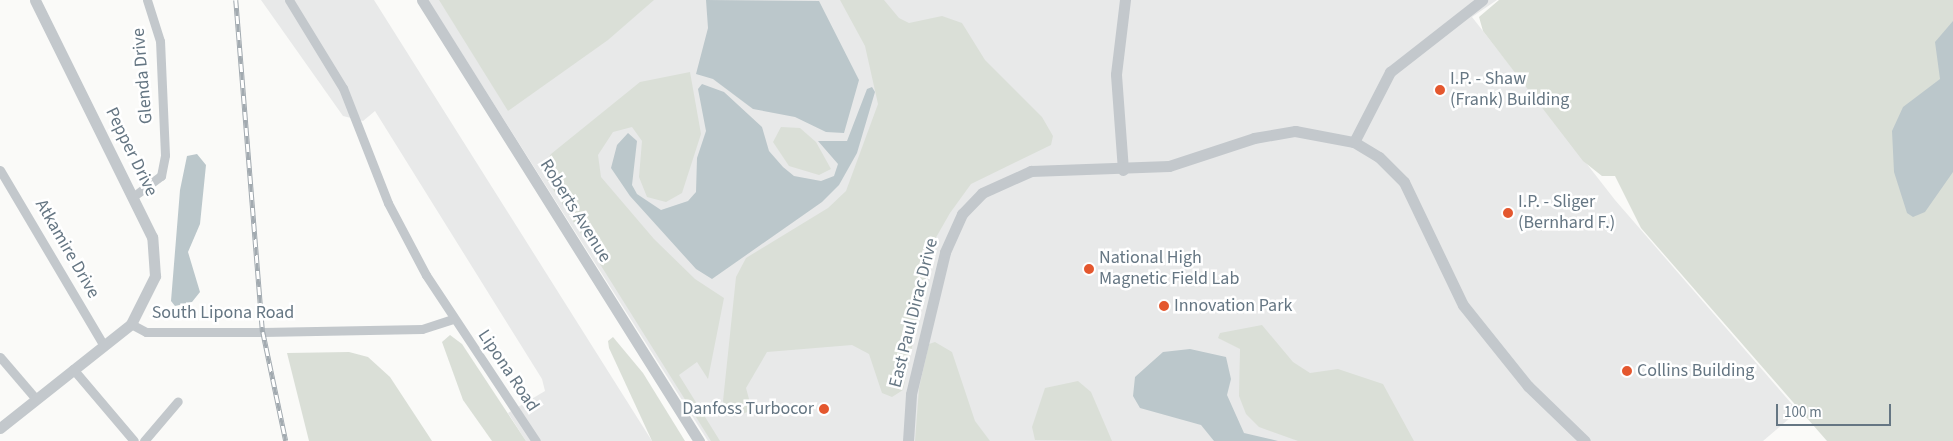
<!DOCTYPE html>
<html>
<head>
<meta charset="utf-8">
<style>
	body { margin:0 }
	#map { position:relative; width:1953px; height:441px; overflow:hidden; background:#fafaf8; font-family:"Source Sans 3",sans-serif }
	div>[style] { position:absolute }
	.built>* { inset:0; background:#e8e9e9 }
	.green>* { inset:0; background:#dadfd7 }
	.water>* { inset:0; background:#bbc7cb }
	.minor>* { height:9px; margin:-4.5px; padding:0 4.5px; transform-origin:4.5px; border-radius:4.5px; background:#c3c8cc }
	.tertiary>* { height:11px; margin:-5.5px; padding:0 5.5px; transform-origin:5.5px; border-radius:5.5px; background:#c3c8cc }
	.rail>* { height:4.5px; margin-top:-2.25px; transform-origin:0; background:repeating-linear-gradient(90deg,#fff 0 8px,#a2aab0 0 16px); box-sizing:border-box; border-block:1px solid #a2aab0 }
	.dots>* { width:14px; height:14px; translate:-50% -50%; box-sizing:border-box; border:2px solid #fff; border-radius:50% }
	span { translate:-50% -50%; white-space:nowrap; text-align:center; line-height:1.15; -webkit-text-stroke:5px #fff; paint-order:stroke }
	.street-label { font-size:18px; color:#657683 }
	.poi-label { font-size:18px; color:#657683 }
	.left { translate:0 -50%; text-align:left }
	.right { translate:-100% -50%; text-align:right }
	.scale { position:absolute; left:1776px; top:404px; width:115px; height:22px; box-sizing:border-box; border:2px solid #657683; border-top:0; padding-left:6px; font-size:15px; line-height:18px; white-space:nowrap; color:#657683; -webkit-text-stroke:4px #fff; paint-order:stroke }
</style>
</head>
<body>
<div id="map">
	<div class="built">
		<div style="clip-path:polygon(261px 0,374px 0,652px 441px,526px 441px,508px 413px,545px 391px,542px 379px,375px 111px,363px 121px,343px 116px)"></div>
		<div style="clip-path:polygon(428px 0,1497px 0,1472px 17px,1615px 200px,1798px 411px,1763px 441px,708px 441px)"></div>
	</div>
	<div class="green">
		<div style="clip-path:polygon(439px 0,654px 0,608px 40px,508px 111px)"></div>
		<div style="clip-path:polygon(840px 0,884px 0,899px 18px,909px 23px,942px 16px,962px 23px,985px 60px,1042px 117px,1053px 136px,1051px 145px,971px 184px,950px 213px,934px 241px,903px 390px,892px 397px,882px 393px,869px 354px,852px 345px,767px 352px,746px 388px,752px 410px,738px 416px,725px 411px,723px 401px,736px 277px,746px 258px,828px 208px,846px 191px,878px 104px,865px 46px)"></div>
		<div style="clip-path:polygon(1499px 0,1953px 0,1953px 441px,1827px 441px,1641px 228px,1615px 176px,1602px 176px,1583px 161px,1483px 31px,1479px 17px)"></div>
		<div style="clip-path:polygon(690px 72px,701px 134px,682px 193px,666px 202px,647px 197px,639px 177px,642px 141px,632px 127px,613px 132px,598px 155px,601px 177px,654px 239px,695px 279px,724px 298px,708px 379px,697px 362px,679px 375px,720px 441px,711px 441px,541px 170px,551px 154px,640px 82px)"></div>
		<div style="clip-path:polygon(781px 127px,800px 128px,816px 142px,831px 169px,819px 175px,789px 166px,773px 142px)"></div>
		<div style="clip-path:polygon(1262px 325px,1293px 362px,1310px 373px,1338px 369px,1383px 384px,1414px 441px,1298px 441px,1259px 427px,1246px 414px,1239px 396px,1240px 349px,1218px 338px,1220px 333px)"></div>
		<div style="clip-path:polygon(450px 335px,462px 344px,526px 441px,492px 441px,463px 400px,442px 342px)"></div>
		<div style="clip-path:polygon(613px 337px,643px 373px,685px 441px,652px 441px,609px 348px,608px 341px)"></div>
		<div style="clip-path:polygon(935px 342px,952px 352px,975px 421px,990px 441px,915px 441px,919px 388px,929px 344px)"></div>
		<div style="clip-path:polygon(349px 352px,368px 357px,390px 377px,432px 441px,309px 441px,287px 353px)"></div>
		<div style="clip-path:polygon(1078px 381px,1091px 392px,1112px 441px,1035px 440px,1032px 427px,1045px 388px)"></div>
	</div>
	<div class="water">
		<div style="clip-path:polygon(706px 0,819px 1px,859px 80px,844px 133px,826px 132px,795px 117px,753px 109px,713px 79px,696px 74px,708px 28px)"></div>
		<div style="clip-path:polygon(1953px 21px,1953px 172px,1925px 212px,1913px 217px,1907px 213px,1894px 172px,1892px 131px,1903px 107px,1940px 79px,1935px 42px)"></div>
		<div style="clip-path:polygon(702px 84px,724px 92px,762px 127px,769px 151px,783px 167px,794px 176px,821px 181px,834px 176px,838px 164px,818px 141px,847px 141px,867px 89px,872px 87px,875px 92px,857px 153px,839px 185px,822px 202px,712px 279px,696px 269px,630px 196px,611px 168px,617px 145px,628px 133px,637px 141px,632px 185px,637px 194px,661px 210px,688px 201px,696px 192px,697px 158px,706px 131px,698px 89px)"></div>
		<div style="clip-path:polygon(197px 154px,206px 165px,200px 224px,188px 252px,200px 292px,192px 302px,175px 306px,171px 301px,180px 190px,187px 156px)"></div>
		<div style="clip-path:polygon(1190px 349px,1226px 357px,1231px 379px,1227px 395px,1244px 433px,1278px 441px,1214px 441px,1201px 425px,1140px 408px,1133px 396px,1135px 377px,1163px 352px)"></div>
	</div>
	<div class="minor">
		<div style="left:289px;top:0;width:103px;rotate:58.5deg"></div>
		<div style="left:343px;top:88px;width:123px;rotate:68.6deg"></div>
		<div style="left:388px;top:203px;width:81px;rotate:62.2deg"></div>
		<div style="left:426px;top:275px;width:199px;rotate:56.5deg"></div>
		<div style="left:0;top:170px;width:204px;rotate:59.4deg"></div>
		<div style="left:134px;top:196px;width:34px;rotate:-37deg"></div>
		<div style="left:161px;top:176px;width:21px;rotate:-79deg"></div>
		<div style="left:165px;top:155px;width:114px;rotate:-92.5deg"></div>
		<div style="left:160px;top:41px;width:43px;rotate:-107.6deg"></div>
		<div style="left:131px;top:324px;width:17px;rotate:28deg"></div>
		<div style="left:146px;top:332px;width:117px"></div>
		<div style="left:263px;top:332px;width:159px;rotate:-1.1deg"></div>
		<div style="left:422px;top:329px;width:32px;rotate:-18deg"></div>
		<div style="left:0;top:357px;width:55px;rotate:49.4deg"></div>
		<div style="left:73px;top:369px;width:94px;rotate:49.7deg"></div>
		<div style="left:144px;top:441px;width:52px;rotate:-49.6deg"></div>
	</div>
	<div class="tertiary">
		<div style="left:422px;top:0;width:521px;rotate:57.87deg"></div>
		<div style="left:1354px;top:142px;width:79px;rotate:-62.8deg"></div>
		<div style="left:1390px;top:72px;width:117px;rotate:-38deg"></div>
		<div style="left:1123px;top:170px;width:96px;rotate:-94.2deg"></div>
		<div style="left:1116px;top:74px;width:75px;rotate:-83.1deg"></div>
		<div style="left:0;top:428px;width:167px;rotate:-38.4deg"></div>
		<div style="left:131px;top:324px;width:54px;rotate:-63.4deg"></div>
		<div style="left:155px;top:276px;width:39px;rotate:-94deg"></div>
		<div style="left:152px;top:237px;width:264px;rotate:-116.3deg"></div>
		<div style="left:908px;top:441px;width:47px;rotate:-86.3deg"></div>
		<div style="left:911px;top:394px;width:146px;rotate:-76.5deg"></div>
		<div style="left:945px;top:252px;width:42px;rotate:-65.9deg"></div>
		<div style="left:962px;top:214px;width:29px;rotate:-46deg"></div>
		<div style="left:982px;top:193px;width:54px;rotate:-24.2deg"></div>
		<div style="left:1031px;top:171px;width:138px;rotate:-2.1deg"></div>
		<div style="left:1169px;top:166px;width:89px;rotate:-18.2deg"></div>
		<div style="left:1254px;top:138px;width:42px;rotate:-9.7deg"></div>
		<div style="left:1295px;top:131px;width:60px;rotate:10.6deg"></div>
		<div style="left:1354px;top:142px;width:29px;rotate:31deg"></div>
		<div style="left:1379px;top:157px;width:35px;rotate:45deg"></div>
		<div style="left:1404px;top:182px;width:136px;rotate:64.4deg"></div>
		<div style="left:1463px;top:305px;width:104px;rotate:51.3deg"></div>
		<div style="left:1528px;top:386px;width:79px;rotate:44deg"></div>
	</div>
	<div class="rail">
		<div style="left:236px;top:0;width:333px;rotate:85.4deg"></div>
		<div style="left:263px;top:332px;width:111px;rotate:78.1deg"></div>
	</div>
	<div class="dots">
		<div style="left:1440px;top:90px;background:#e4572e"></div>
		<div style="left:1508px;top:213px;background:#e4572e"></div>
		<div style="left:1089px;top:269px;background:#e4572e"></div>
		<div style="left:1164px;top:306px;background:#e4572e"></div>
		<div style="left:1627px;top:371px;background:#e4572e"></div>
		<div style="left:824px;top:409px;background:#e4572e"></div>
	</div>
	<div class="street-label">
		<span style="left:143px;top:76px;rotate:-95deg">Glenda Drive</span>
		<span style="left:131px;top:152px;rotate:64deg">Pepper Drive</span>
		<span style="left:575px;top:211px;rotate:58deg">Roberts Avenue</span>
		<span style="left:67px;top:249px;rotate:60deg">Atkamire Drive</span>
		<span style="left:223px;top:313px">South Lipona Road</span>
		<span style="left:914px;top:313px;rotate:-76deg">East Paul Dirac Drive</span>
		<span style="left:508px;top:371px;rotate:56deg">Lipona Road</span>
	</div>
	<div class="poi-label">
		<span class="left" style="left:1450px;top:90px">I.P. - Shaw<br>(Frank) Building</span>
		<span class="left" style="left:1518px;top:213px">I.P. - Sliger<br>(Bernhard F.)</span>
		<span class="left" style="left:1099px;top:269px">National High<br>Magnetic Field Lab</span>
		<span class="left" style="left:1174px;top:306px">Innovation Park</span>
		<span class="left" style="left:1637px;top:371px">Collins Building</span>
		<span class="right" style="left:814px;top:409px">Danfoss Turbocor</span>
	</div>
	<div class="scale">100 m</div>
</div>
</body>
</html>
